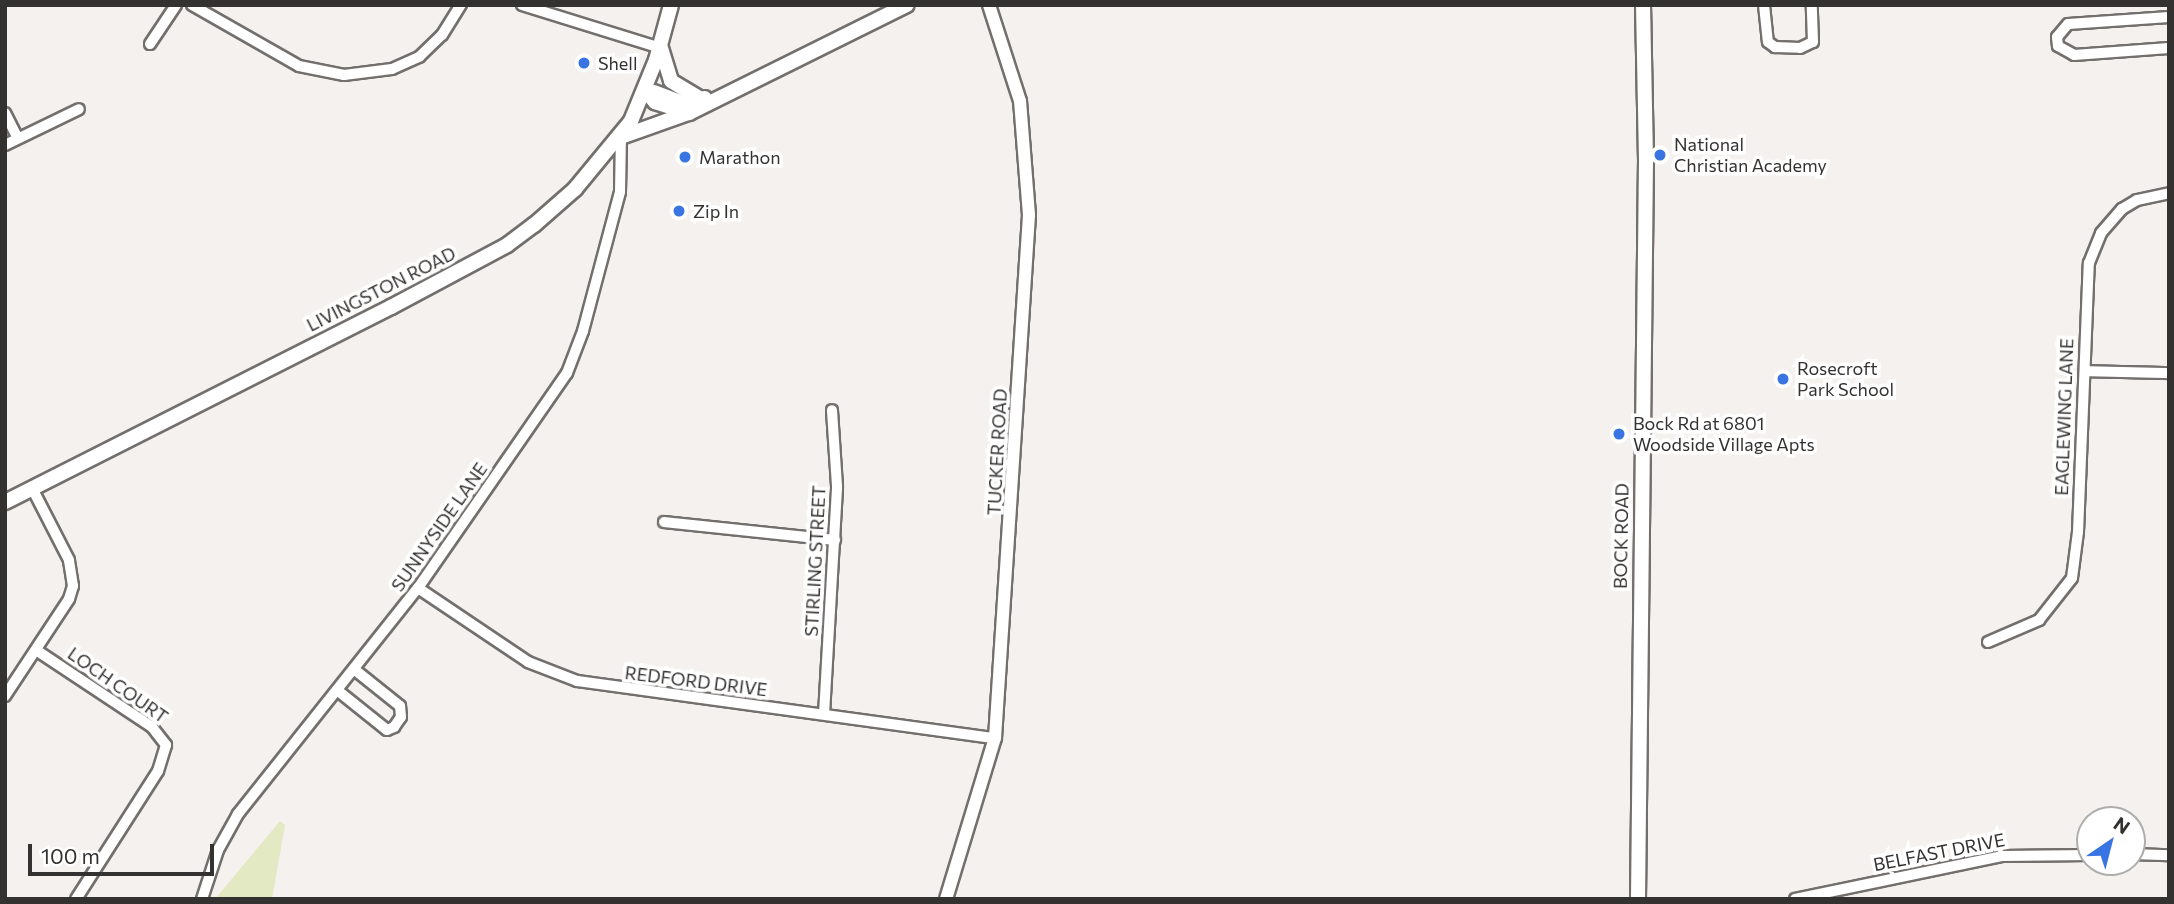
<!DOCTYPE html>
<html>
<head>
<meta charset="utf-8">
<style>
	body { margin:0 }
	#map { position:relative; width:2174px; height:904px; overflow:hidden; background:#f5f1ee; font-family:Commissioner,sans-serif }
	div>[style] { position:absolute }
	.green>* { inset:0; background:#e2e9c3 }
	.roads { filter:drop-shadow(2px 0 #736f6d) drop-shadow(-2px 0 #736f6d) drop-shadow(0 2px #736f6d) drop-shadow(0 -2px #736f6d) }
	.minor>* { height:10px; margin:-5px; padding:0 5px; transform-origin:5px; border-radius:5px; background:#fff }
	.tertiary>* { height:12px; margin:-6px; padding:0 6px; transform-origin:6px; border-radius:6px; background:#fff }
	.secondary>* { height:14px; margin:-7px; padding:0 7px; transform-origin:7px; border-radius:7px; background:#fff }
	.dots>* { width:19px; height:19px; translate:-50% -50%; box-sizing:border-box; border:4px solid #fff; border-radius:50% }
	span { translate:-50% -50%; white-space:nowrap; text-align:center; line-height:1.15; -webkit-text-stroke:7px #fff; paint-order:stroke }
	.poi-label { font-size:18px; color:#343231 }
	.left { translate:0 -50%; text-align:left }
	.street-label { font-size:18px; color:#343231 }
	.frame { position:absolute; inset:0; border:7px solid #343231; pointer-events:none }
	.north { position:absolute; left:2076px; top:806px; width:70px; height:70px; box-sizing:border-box; background:#fff; border:2px solid #aeadad; border-radius:50%; rotate:35deg; font-size:19px; font-weight:700; line-height:28px; text-align:center; color:#343231 }
	.north::after { content:''; display:block; margin:auto; width:24px; height:32px; background:#3875e3; clip-path:polygon(50% 0,100% 100%,50% 72%,0 100%) }
	.scale { position:absolute; left:28px; top:844px; width:186px; height:32px; box-sizing:border-box; border:4px solid #343231; border-top:0; padding-left:9px; font-size:21px; line-height:24px; white-space:nowrap; color:#343231; -webkit-text-stroke:5px #fff; paint-order:stroke }
</style>
</head>
<body>
<div id="map">
	<div class="green">
		<div style="clip-path:polygon(280px 821px,285px 825px,272px 899px,215px 899px)"></div>
	</div>
	<div class="roads">
		<div class="minor">
			<div style="left:192px;top:5px;width:123px;rotate:29.7deg"></div>
			<div style="left:299px;top:66px;width:46px;rotate:11.3deg"></div>
			<div style="left:344px;top:75px;width:48px;rotate:-7.1deg"></div>
			<div style="left:392px;top:69px;width:30px;rotate:-24deg"></div>
			<div style="left:419px;top:57px;width:32px;rotate:-44deg"></div>
			<div style="left:442px;top:35px;width:36px;rotate:-58deg"></div>
			<div style="left:522px;top:5px;width:145px;rotate:17.2deg"></div>
			<div style="left:1764px;top:5px;width:37px;rotate:84deg"></div>
			<div style="left:1768px;top:42px;width:9px;rotate:36deg"></div>
			<div style="left:1775px;top:47px;width:25px;rotate:2deg"></div>
			<div style="left:1800px;top:48px;width:14px;rotate:-25deg"></div>
			<div style="left:1813px;top:42px;width:37px;rotate:-92deg"></div>
			<div style="left:2169px;top:17px;width:101px;rotate:176deg"></div>
			<div style="left:2068px;top:24px;width:17px;rotate:130deg"></div>
			<div style="left:2057px;top:37px;width:9px;rotate:84deg"></div>
			<div style="left:2058px;top:46px;width:18px;rotate:29deg"></div>
			<div style="left:2074px;top:55px;width:95px;rotate:-4.2deg"></div>
			<div style="left:150px;top:44px;width:47px;rotate:-56.3deg"></div>
			<div style="left:5px;top:113px;width:28px;rotate:63deg"></div>
			<div style="left:5px;top:145px;width:82px;rotate:-25.9deg"></div>
			<div style="left:2085px;top:371px;width:84px;rotate:1.4deg"></div>
			<div style="left:664px;top:522px;width:172px;rotate:6deg"></div>
			<div style="left:418px;top:588px;width:133px;rotate:33.9deg"></div>
			<div style="left:528px;top:662px;width:53px;rotate:21.2deg"></div>
			<div style="left:577px;top:681px;width:422px;rotate:7.8deg"></div>
			<div style="left:1988px;top:642px;width:56px;rotate:-23.3deg"></div>
			<div style="left:2039px;top:620px;width:53px;rotate:-51.8deg"></div>
			<div style="left:2072px;top:578px;width:46px;rotate:-82.6deg"></div>
			<div style="left:2078px;top:532px;width:269px;rotate:-87.7deg"></div>
			<div style="left:2089px;top:263px;width:32px;rotate:-68deg"></div>
			<div style="left:2101px;top:233px;width:32px;rotate:-49deg"></div>
			<div style="left:2122px;top:209px;width:17px;rotate:-31deg"></div>
			<div style="left:2137px;top:200px;width:33px;rotate:-12deg"></div>
			<div style="left:36px;top:650px;width:139px;rotate:33.6deg"></div>
			<div style="left:152px;top:727px;width:23px;rotate:52deg"></div>
			<div style="left:166px;top:745px;width:27px;rotate:107deg"></div>
			<div style="left:158px;top:771px;width:152px;rotate:122.6deg"></div>
			<div style="left:337px;top:690px;width:64px;rotate:38.7deg"></div>
			<div style="left:387px;top:730px;width:8px;rotate:-23deg"></div>
			<div style="left:394px;top:727px;width:12px;rotate:-55deg"></div>
			<div style="left:401px;top:717px;width:11px;rotate:-95deg"></div>
			<div style="left:400px;top:706px;width:58px;rotate:-141.3deg"></div>
			<div style="left:5px;top:696px;width:116px;rotate:-56.6deg"></div>
			<div style="left:69px;top:599px;width:14px;rotate:-73deg"></div>
			<div style="left:73px;top:586px;width:26px;rotate:-99deg"></div>
			<div style="left:69px;top:560px;width:81px;rotate:-117.2deg"></div>
			<div style="left:824px;top:714px;width:228px;rotate:-86.7deg"></div>
			<div style="left:837px;top:486px;width:76px;rotate:-93.8deg"></div>
			<div style="left:2132px;top:854px;width:37px;rotate:2deg"></div>
			<div style="left:202px;top:899px;width:52px;rotate:-71.9deg"></div>
			<div style="left:218px;top:850px;width:41px;rotate:-60.9deg"></div>
			<div style="left:238px;top:814px;width:289px;rotate:-51.5deg"></div>
			<div style="left:418px;top:588px;width:262px;rotate:-55.3deg"></div>
			<div style="left:567px;top:373px;width:45px;rotate:-69.1deg"></div>
			<div style="left:583px;top:331px;width:144px;rotate:-75.1deg"></div>
			<div style="left:620px;top:192px;width:55px;rotate:-89deg"></div>
			<div style="left:1795px;top:899px;width:211px;rotate:-11.7deg"></div>
			<div style="left:2002px;top:856px;width:88px;rotate:-0.7deg"></div>
		</div>
		<div class="tertiary">
			<div style="left:946px;top:899px;width:168px;rotate:-73.1deg"></div>
			<div style="left:995px;top:738px;width:524px;rotate:-86.28deg"></div>
			<div style="left:1029px;top:215px;width:114px;rotate:-94.5deg"></div>
			<div style="left:1020px;top:101px;width:101px;rotate:-107.9deg"></div>
		</div>
		<div class="secondary">
			<div style="left:661px;top:48px;width:34px;rotate:73deg"></div>
			<div style="left:671px;top:81px;width:33px;rotate:31deg"></div>
			<div style="left:645px;top:90px;width:16px;rotate:50deg"></div>
			<div style="left:655px;top:102px;width:36px;rotate:18deg"></div>
			<div style="left:689px;top:113px;width:243px;rotate:-26.4deg"></div>
			<div style="left:654px;top:92px;width:31px;rotate:21deg"></div>
			<div style="left:683px;top:103px;width:22px;rotate:-13deg"></div>
			<div style="left:621px;top:137px;width:71px;rotate:-19.7deg"></div>
			<div style="left:5px;top:502px;width:432px;rotate:-26.8deg"></div>
			<div style="left:391px;top:307px;width:132px;rotate:-28.1deg"></div>
			<div style="left:507px;top:245px;width:34px;rotate:-37deg"></div>
			<div style="left:534px;top:225px;width:55px;rotate:-41.3deg"></div>
			<div style="left:575px;top:189px;width:88px;rotate:-50.5deg"></div>
			<div style="left:631px;top:121px;width:66px;rotate:-67.7deg"></div>
			<div style="left:656px;top:60px;width:57px;rotate:-74.7deg"></div>
			<div style="left:1638px;top:899px;width:739px;rotate:-89.38deg"></div>
			<div style="left:1646px;top:160px;width:155px;rotate:-91.1deg"></div>
		</div>
	</div>
	<div class="dots">
		<div style="left:584px;top:63px;background:#3875e3"></div>
		<div style="left:1660px;top:155px;background:#3875e3"></div>
		<div style="left:685px;top:157px;background:#3875e3"></div>
		<div style="left:679px;top:211px;background:#3875e3"></div>
		<div style="left:1783px;top:379px;background:#3875e3"></div>
		<div style="left:1619px;top:434px;background:#3875e3"></div>
	</div>
	<div class="poi-label">
		<span class="left" style="left:598px;top:63px">Shell</span>
		<span class="left" style="left:1674px;top:155px">National<br>Christian Academy</span>
		<span class="left" style="left:699px;top:157px">Marathon</span>
		<span class="left" style="left:693px;top:211px">Zip In</span>
		<span class="left" style="left:1797px;top:379px">Rosecroft<br>Park School</span>
		<span class="left" style="left:1633px;top:434px">Bock Rd at 6801<br>Woodside Village Apts</span>
	</div>
	<div class="street-label">
		<span style="left:381px;top:289px;rotate:-27deg">LIVINGSTON ROAD</span>
		<span style="left:2064px;top:417px;rotate:-88deg">EAGLEWING LANE</span>
		<span style="left:997px;top:452px;rotate:-87deg">TUCKER ROAD</span>
		<span style="left:439px;top:527px;rotate:-55deg">SUNNYSIDE LANE</span>
		<span style="left:1621px;top:536px;rotate:-89deg">BOCK ROAD</span>
		<span style="left:815px;top:561px;rotate:-87deg">STIRLING STREET</span>
		<span style="left:696px;top:681px;rotate:7deg">REDFORD DRIVE</span>
		<span style="left:118px;top:685px;rotate:35deg">LOCH COURT</span>
		<span style="left:1939px;top:852px;rotate:-11deg">BELFAST DRIVE</span>
	</div>
	<div class="frame"></div>
	<div class="north">N</div>
	<div class="scale">100 m</div>
</div>
</body>
</html>
